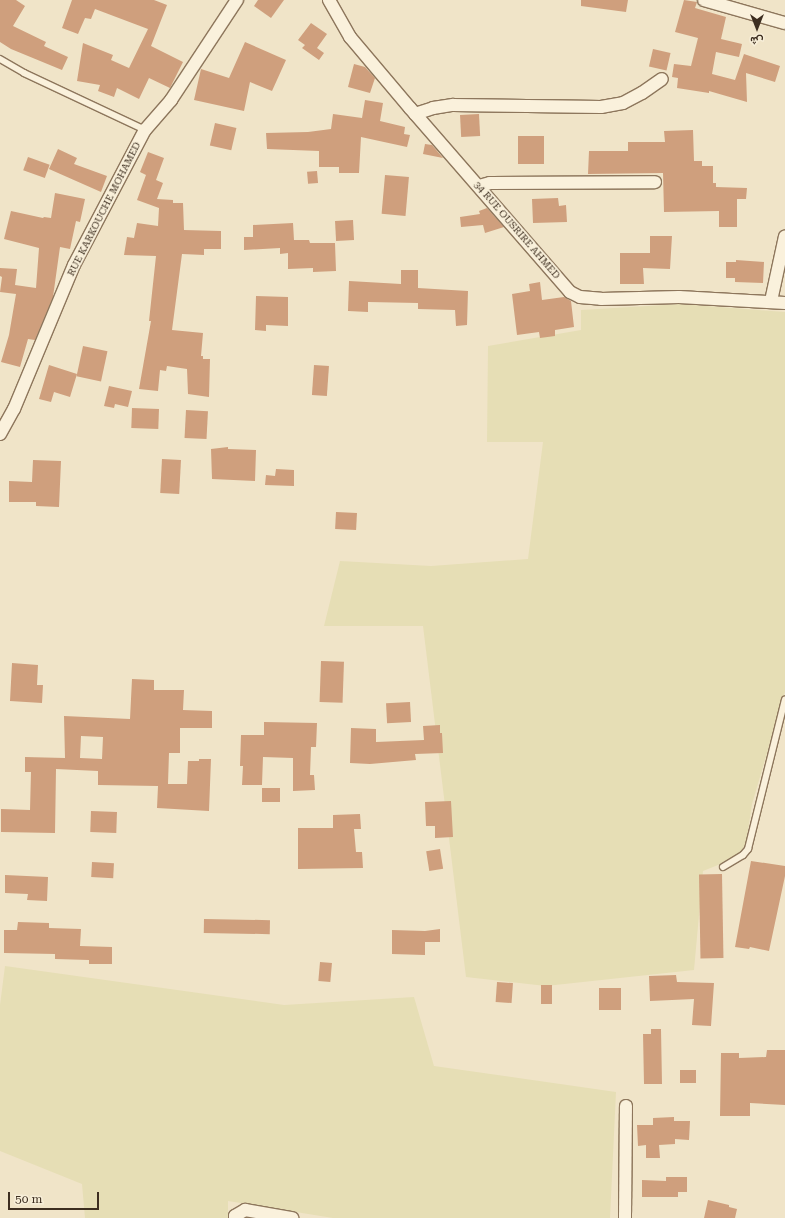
<!DOCTYPE html>
<html>
<head>
<meta charset="utf-8">
<style>
	body { margin:0 }
	#map { position:relative; width:785px; height:1218px; overflow:hidden; background:#f0e4c8; font-family:"Roboto Serif",Vazirmatn,serif }
	div>[style] { position:absolute }
	.farmland>* { inset:0; background:#e6deb5 }
	.building>* { inset:0; background:#cf9f7d; transform-origin:0 0 }
	.roads { filter:drop-shadow(1px 0 #8d765c) drop-shadow(-1px 0 #8d765c) drop-shadow(0 1px #8d765c) drop-shadow(0 -1px #8d765c) }
	.service>* { height:6px; margin:-3px; padding:0 3px; transform-origin:3px; border-radius:3px; background:#faf1dc }
	.minor>* { height:12px; margin:-6px; padding:0 6px; transform-origin:6px; border-radius:6px; background:#faf1dc }
	span { translate:-50% -50%; white-space:nowrap; text-align:center; line-height:1.15; -webkit-text-stroke:3px #f7eed8; paint-order:stroke }
	.street-label { font-size:10px; color:#3d2e20 }
	.north { position:absolute; left:737px; top:8px; width:40px; height:40px; -webkit-text-stroke:3px #f7eed8; paint-order:stroke; rotate:180deg; font-size:11px; font-weight:700; line-height:16px; text-align:center; color:#3d2e20 }
	.north::after { content:''; display:block; margin:auto; width:14px; height:18px; background:#3d2e20; clip-path:polygon(50% 0,100% 100%,50% 72%,0 100%) }
	.scale { position:absolute; left:8px; top:1192px; width:91px; height:18px; box-sizing:border-box; border:2px solid #3d2e20; border-top:0; padding-left:5px; font-size:12px; line-height:14px; white-space:nowrap; color:#3d2e20; -webkit-text-stroke:3px #f7eed8; paint-order:stroke }
</style>
</head>
<body>
<div id="map">
	<div class="farmland">
		<div style="clip-path:polygon(681px 304px,785px 312px,785px 692px,752px 804px,746px 844px,738px 857px,703px 871px,694px 970px,546px 986px,466px 977px,423px 626px,324px 626px,340px 561px,431px 566px,528px 559px,543px 442px,487px 442px,488px 346px,581px 330px,581px 310px)"></div>
		<div style="clip-path:polygon(5px 966px,284px 1005px,414px 997px,434px 1066px,616px 1092px,610px 1218px,333px 1218px,228px 1201px,228px 1218px,85px 1218px,82px 1184px,0 1151px,0 1005px)"></div>
	</div>
	<div class="building">
		<div style="clip-path:polygon(0 0,16px 0,25px 6px,13px 26px,46px 42px,44px 46px,68px 57px,62px 70px,11px 49px,0 42px)"></div>
		<div style="clip-path:polygon(72px 0,154px 0,167px 5px,151px 46px,183px 62px,170px 88px,149px 78px,139px 99px,117px 88px,114px 97px,98px 91px,100px 85px,77px 81px,83px 43px,113px 55px,111px 60px,129px 68px,148px 29px,95px 9px,91px 19px,85px 18px,78px 34px,62px 28px)"></div>
		<div style="clip-path:polygon(258px 0,284px 0,271px 18px,254px 6px)"></div>
		<div style="clip-path:polygon(581px 0,628px 0,626px 12px,581px 6px)"></div>
		<div style="clip-path:polygon(684px 0,697px 2px,695px 8px,726px 17px,721px 39px,742px 44px,739px 57px,716px 52px,712px 74px,735px 80px,744px 54px,780px 66px,775px 82px,746px 73px,747px 102px,709px 91px,709px 93px,677px 88px,678px 78px,672px 77px,674px 64px,691px 66px,698px 38px,675px 32px)"></div>
		<div style="clip-path:polygon(311px 23px,327px 34px,317px 48px,324px 53px,319px 60px,302px 48px,305px 45px,298px 40px)"></div>
		<div style="clip-path:polygon(245px 42px,286px 60px,272px 91px,250px 82px,244px 111px,194px 100px,201px 69px,229px 78px)"></div>
		<div style="left:653px;top:49px;width:18px;height:18px;rotate:13deg"></div>
		<div style="clip-path:polygon(354px 64px,365px 67px,375px 78px,370px 93px,348px 87px)"></div>
		<div style="clip-path:polygon(365px 100px,383px 103px,380px 121px,405px 127px,404px 134px,410px 135px,407px 147px,361px 137px,359px 173px,339px 173px,339px 167px,319px 167px,319px 151px,267px 149px,266px 133px,308px 132px,331px 129px,333px 114px,362px 118px)"></div>
		<div style="left:479px;top:114px;width:22px;height:19px;rotate:87deg"></div>
		<div style="left:215px;top:123px;width:22px;height:23px;rotate:13deg"></div>
		<div style="clip-path:polygon(693px 130px,694px 161px,702px 161px,702px 166px,713px 166px,713px 183px,716px 183px,716px 187px,747px 188px,746px 199px,737px 199px,737px 227px,719px 227px,719px 211px,664px 212px,663px 173px,588px 174px,589px 151px,628px 151px,628px 142px,665px 142px,664px 131px)"></div>
		<div style="left:518px;top:136px;width:26px;height:28px"></div>
		<div style="clip-path:polygon(425px 144px,432px 145px,443px 158px,423px 154px)"></div>
		<div style="clip-path:polygon(58px 149px,77px 158px,74px 164px,107px 176px,101px 192px,49px 169px)"></div>
		<div style="clip-path:polygon(148px 152px,164px 158px,156px 180px,163px 183px,157px 199px,173px 200px,173px 203px,183px 203px,184px 230px,221px 231px,221px 249px,204px 249px,204px 255px,182px 254px,172px 330px,203px 333px,201px 356px,203px 356px,203px 359px,210px 359px,209px 397px,188px 394px,187px 369px,167px 366px,166px 371px,160px 370px,158px 391px,139px 389px,151px 321px,149px 321px,156px 256px,124px 255px,127px 237px,134px 238px,137px 223px,158px 226px,159px 208px,137px 200px,146px 175px,140px 172px)"></div>
		<div style="left:28px;top:157px;width:23px;height:14px;rotate:20deg"></div>
		<div style="left:317px;top:171px;width:12px;height:10px;rotate:85deg"></div>
		<div style="left:385px;top:175px;width:24px;height:39px;rotate:5deg"></div>
		<div style="clip-path:polygon(55px 193px,85px 199px,80px 222px,76px 221px,70px 249px,60px 247px,53px 297px,35px 340px,28px 339px,20px 367px,1px 362px,9px 335px,16px 294px,0 292px,2px 277px,0 276px,0 268px,17px 269px,15px 285px,36px 288px,39px 248px,4px 239px,11px 211px,43px 218px,44px 217px,51px 218px)"></div>
		<div style="clip-path:polygon(558px 198px,559px 206px,566px 205px,567px 222px,533px 223px,532px 199px)"></div>
		<div style="clip-path:polygon(487px 208px,504px 227px,485px 233px,483px 225px,461px 227px,460px 217px,480px 214px,479px 211px)"></div>
		<div style="left:353px;top:220px;width:20px;height:18px;rotate:87deg"></div>
		<div style="clip-path:polygon(293px 223px,294px 240px,309px 240px,310px 243px,335px 243px,336px 271px,313px 272px,313px 268px,288px 269px,288px 253px,280px 254px,280px 248px,244px 250px,244px 237px,253px 237px,253px 225px)"></div>
		<div style="clip-path:polygon(650px 236px,672px 236px,670px 269px,643px 268px,644px 284px,620px 284px,620px 253px,650px 253px)"></div>
		<div style="clip-path:polygon(736px 260px,764px 262px,763px 283px,735px 282px,735px 278px,726px 278px,726px 262px,736px 262px)"></div>
		<div style="clip-path:polygon(401px 270px,418px 270px,418px 288px,468px 291px,467px 325px,456px 326px,455px 310px,418px 309px,418px 303px,368px 302px,368px 312px,348px 311px,349px 281px,401px 284px)"></div>
		<div style="clip-path:polygon(540px 282px,542px 300px,564px 297px,571px 301px,574px 327px,555px 330px,555px 336px,540px 338px,539px 332px,517px 335px,512px 294px,530px 291px,529px 284px)"></div>
		<div style="clip-path:polygon(256px 296px,288px 297px,288px 326px,266px 325px,266px 331px,255px 330px)"></div>
		<div style="left:83px;top:346px;width:25px;height:31px;rotate:12deg"></div>
		<div style="clip-path:polygon(49px 365px,77px 374px,70px 397px,54px 392px,51px 402px,39px 399px)"></div>
		<div style="left:314px;top:365px;width:15px;height:30px;rotate:4deg"></div>
		<div style="clip-path:polygon(109px 386px,132px 391px,128px 407px,115px 404px,114px 408px,104px 406px)"></div>
		<div style="left:132px;top:408px;width:27px;height:20px;rotate:2deg"></div>
		<div style="left:186px;top:410px;width:22px;height:28px;rotate:3deg"></div>
		<div style="clip-path:polygon(228px 447px,228px 449px,256px 450px,255px 481px,212px 479px,211px 449px)"></div>
		<div style="left:162px;top:459px;width:19px;height:34px;rotate:3deg"></div>
		<div style="clip-path:polygon(33px 460px,61px 461px,59px 507px,36px 506px,36px 502px,9px 502px,9px 481px,32px 482px)"></div>
		<div style="clip-path:polygon(276px 469px,294px 470px,294px 486px,265px 485px,266px 475px,275px 476px)"></div>
		<div style="left:336px;top:512px;width:21px;height:17px;rotate:3deg"></div>
		<div style="left:321px;top:661px;width:23px;height:41px;rotate:2deg"></div>
		<div style="clip-path:polygon(12px 663px,38px 665px,37px 685px,43px 685px,42px 703px,10px 701px)"></div>
		<div style="clip-path:polygon(evenodd,132px 679px,154px 680px,154px 690px,184px 690px,183px 710px,212px 711px,212px 728px,180px 728px,180px 753px,169px 753px,168px 784px,187px 784px,188px 761px,199px 761px,199px 759px,211px 759px,209px 811px,157px 808px,158px 786px,98px 785px,98px 771px,56px 769px,55px 833px,1px 832px,1px 809px,30px 810px,31px 772px,25px 772px,25px 757px,65px 758px,64px 716px,130px 719px,132px 679px,81px 736px,103px 737px,102px 759px,80px 758px,81px 736px)"></div>
		<div style="left:410px;top:702px;width:20px;height:24px;rotate:87deg"></div>
		<div style="clip-path:polygon(264px 722px,317px 723px,316px 747px,311px 747px,310px 775px,314px 775px,315px 790px,293px 791px,293px 758px,263px 757px,262px 785px,242px 785px,243px 766px,240px 766px,241px 735px,264px 735px)"></div>
		<div style="clip-path:polygon(440px 725px,440px 733px,442px 733px,443px 753px,415px 754px,416px 760px,370px 764px,350px 763px,351px 728px,376px 729px,376px 742px,424px 740px,423px 726px)"></div>
		<div style="left:262px;top:788px;width:18px;height:14px"></div>
		<div style="clip-path:polygon(451px 801px,453px 837px,435px 838px,435px 826px,426px 826px,425px 802px)"></div>
		<div style="left:91px;top:811px;width:26px;height:21px;rotate:2deg"></div>
		<div style="clip-path:polygon(360px 814px,361px 829px,354px 829px,356px 852px,362px 852px,363px 868px,298px 869px,298px 828px,333px 828px,333px 815px)"></div>
		<div style="left:440px;top:849px;width:20px;height:14px;rotate:81deg"></div>
		<div style="clip-path:polygon(751px 861px,785px 866px,785px 876px,769px 951px,750px 947px,749px 949px,735px 947px)"></div>
		<div style="left:92px;top:862px;width:22px;height:15px;rotate:3deg"></div>
		<div style="left:722px;top:874px;width:84px;height:23px;rotate:89deg"></div>
		<div style="clip-path:polygon(5px 875px,48px 877px,47px 901px,27px 900px,28px 894px,5px 893px)"></div>
		<div style="left:204px;top:919px;width:66px;height:14px;rotate:1deg"></div>
		<div style="clip-path:polygon(18px 922px,49px 923px,49px 928px,81px 929px,80px 946px,112px 947px,112px 964px,89px 964px,89px 960px,55px 959px,55px 954px,4px 953px,4px 930px,17px 930px)"></div>
		<div style="clip-path:polygon(440px 929px,440px 942px,425px 942px,425px 955px,392px 954px,392px 930px,425px 931px)"></div>
		<div style="left:320px;top:962px;width:12px;height:19px;rotate:5deg"></div>
		<div style="clip-path:polygon(676px 975px,677px 982px,714px 983px,711px 1026px,692px 1025px,694px 999px,650px 1001px,649px 976px)"></div>
		<div style="left:497px;top:982px;width:16px;height:20px;rotate:4deg"></div>
		<div style="left:541px;top:985px;width:11px;height:19px"></div>
		<div style="left:599px;top:988px;width:22px;height:22px"></div>
		<div style="clip-path:polygon(651px 1029px,661px 1029px,662px 1084px,644px 1084px,643px 1034px,651px 1034px)"></div>
		<div style="clip-path:polygon(767px 1050px,785px 1050px,785px 1105px,750px 1103px,750px 1116px,720px 1116px,721px 1053px,739px 1053px,739px 1058px,766px 1057px)"></div>
		<div style="left:696px;top:1070px;width:13px;height:16px;rotate:90deg"></div>
		<div style="clip-path:polygon(674px 1117px,674px 1121px,690px 1121px,689px 1140px,675px 1139px,675px 1144px,659px 1145px,660px 1158px,646px 1158px,646px 1145px,638px 1146px,637px 1125px,653px 1125px,653px 1118px)"></div>
		<div style="clip-path:polygon(666px 1177px,687px 1177px,687px 1192px,678px 1192px,678px 1197px,642px 1197px,642px 1180px,666px 1181px)"></div>
		<div style="clip-path:polygon(708px 1200px,729px 1205px,729px 1207px,737px 1209px,735px 1218px,704px 1218px)"></div>
	</div>
	<div class="roads">
		<div class="service">
			<div style="left:0;top:59px;width:28px;rotate:30deg"></div>
			<div style="left:24px;top:73px;width:134px;rotate:25.2deg"></div>
			<div style="left:723px;top:867px;width:23px;rotate:-31deg"></div>
			<div style="left:743px;top:855px;width:8px;rotate:-50deg"></div>
			<div style="left:748px;top:849px;width:154px;rotate:-76.1deg"></div>
		</div>
		<div class="minor">
			<div style="left:329px;top:0;width:43px;rotate:60.4deg"></div>
			<div style="left:350px;top:37px;width:93px;rotate:49.8deg"></div>
			<div style="left:410px;top:108px;width:244px;rotate:49deg"></div>
			<div style="left:570px;top:292px;width:11px;rotate:27deg"></div>
			<div style="left:580px;top:297px;width:21px;rotate:5deg"></div>
			<div style="left:601px;top:299px;width:78px;rotate:-1.5deg"></div>
			<div style="left:679px;top:297px;width:106px;rotate:3.2deg"></div>
			<div style="left:704px;top:0;width:84px;rotate:15.9deg"></div>
			<div style="left:415px;top:114px;width:19px;rotate:-18deg"></div>
			<div style="left:433px;top:108px;width:20px;rotate:-9deg"></div>
			<div style="left:453px;top:105px;width:148px;rotate:0.8deg"></div>
			<div style="left:601px;top:107px;width:22px;rotate:-10deg"></div>
			<div style="left:623px;top:103px;width:21px;rotate:-28deg"></div>
			<div style="left:642px;top:93px;width:24px;rotate:-35deg"></div>
			<div style="left:479px;top:186px;width:11px;rotate:-15deg"></div>
			<div style="left:490px;top:183px;width:165px;rotate:-0.3deg"></div>
			<div style="left:771px;top:301px;width:66px;rotate:-77.8deg"></div>
			<div style="left:0;top:434px;width:29px;rotate:-61deg"></div>
			<div style="left:14px;top:409px;width:156px;rotate:-67.4deg"></div>
			<div style="left:74px;top:265px;width:153px;rotate:-62.3deg"></div>
			<div style="left:145px;top:130px;width:40px;rotate:-49deg"></div>
			<div style="left:171px;top:100px;width:120px;rotate:-56.6deg"></div>
			<div style="left:235px;top:1218px;width:2px;rotate:-90deg"></div>
			<div style="left:235px;top:1216px;width:12px;rotate:-31deg"></div>
			<div style="left:245px;top:1210px;width:48px;rotate:9.7deg"></div>
			<div style="left:625px;top:1218px;width:112px;rotate:-89.5deg"></div>
		</div>
	</div>
	<div class="street-label">
		<span style="left:104px;top:209px;rotate:-63deg">RUE KARKOUCHE MOHAMED</span>
		<span style="left:517px;top:230px;rotate:49deg">34 RUE OUSRIRE AHMED</span>
	</div>
	<div class="north">ش</div>
	<div class="scale">50 m</div>
</div>
</body>
</html>
